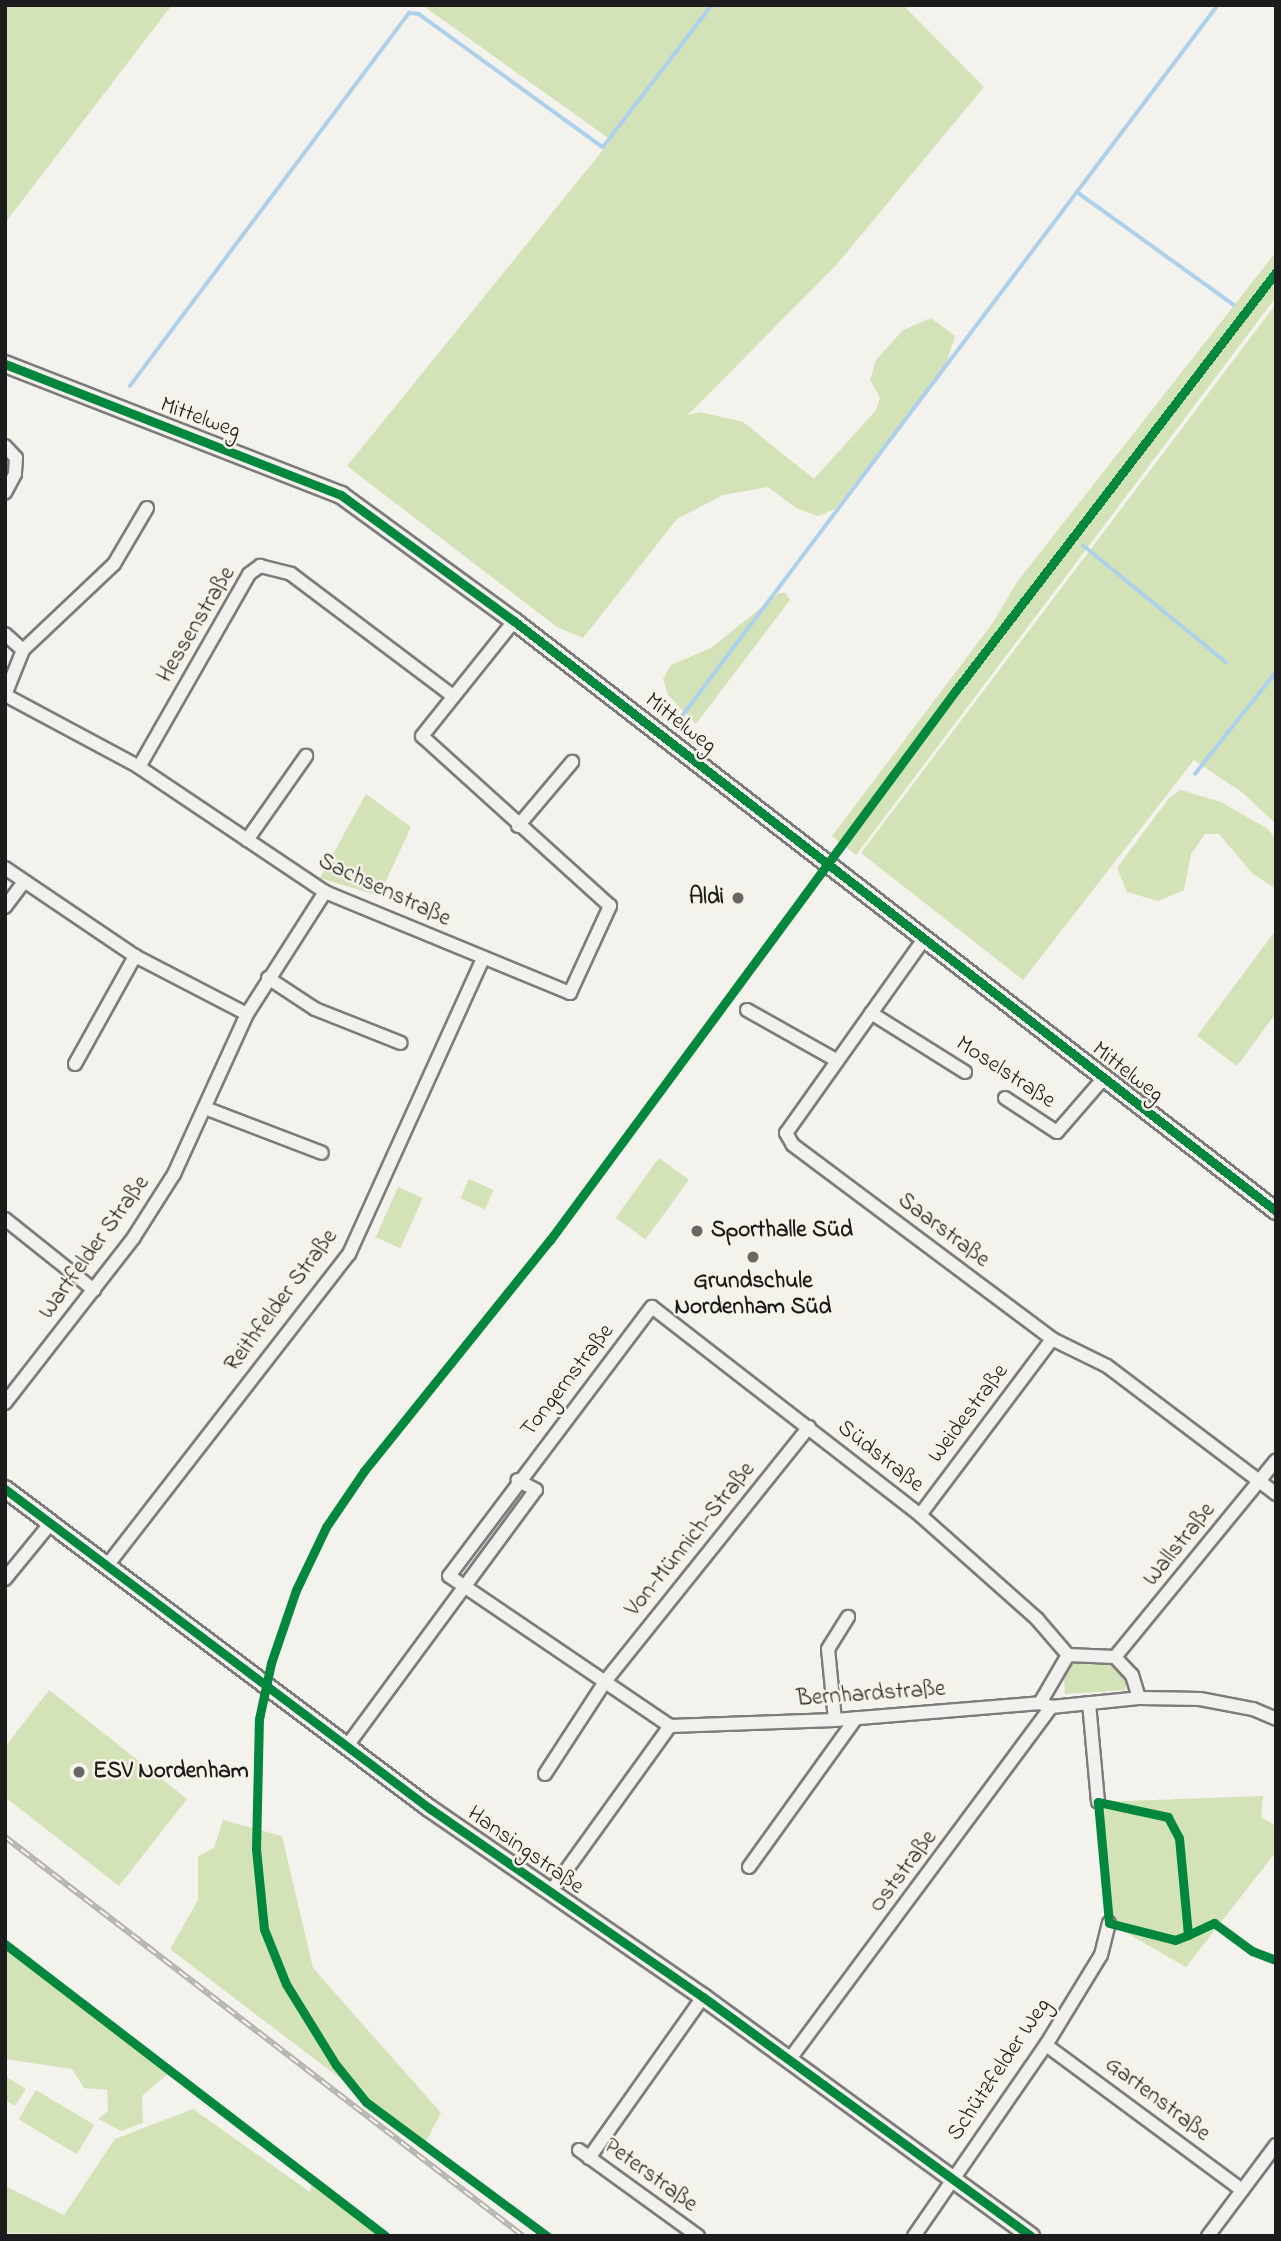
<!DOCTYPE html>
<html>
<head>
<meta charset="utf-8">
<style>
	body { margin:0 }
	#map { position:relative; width:1281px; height:2241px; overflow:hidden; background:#f4f2ec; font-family:"Indie Flower",sans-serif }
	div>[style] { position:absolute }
	.green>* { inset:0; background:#d4e2b7; transform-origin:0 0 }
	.stream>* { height:3.5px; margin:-1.75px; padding:0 1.75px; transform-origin:1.75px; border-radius:1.75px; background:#add0eb }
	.roads { filter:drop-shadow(2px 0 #7d7c7a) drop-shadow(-2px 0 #7d7c7a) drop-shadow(0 2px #7d7c7a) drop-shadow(0 -2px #7d7c7a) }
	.minor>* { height:12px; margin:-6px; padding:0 6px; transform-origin:6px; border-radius:6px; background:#f2f1ed }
	.tertiary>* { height:16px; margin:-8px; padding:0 8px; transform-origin:8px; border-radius:8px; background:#f2f1ed }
	.rail>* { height:6px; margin-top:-3px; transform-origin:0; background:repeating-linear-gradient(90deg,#f7f3e8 0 10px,#b4b3b0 0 20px); box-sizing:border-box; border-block:2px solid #b4b3b0 }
	.cycleway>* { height:9px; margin:-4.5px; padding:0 4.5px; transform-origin:4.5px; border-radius:4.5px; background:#00873e }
	.dots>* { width:19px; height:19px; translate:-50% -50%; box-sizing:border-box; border:4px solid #f7f3e8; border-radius:50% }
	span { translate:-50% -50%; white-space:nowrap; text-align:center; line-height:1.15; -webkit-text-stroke:5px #f7f3e8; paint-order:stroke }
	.street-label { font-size:23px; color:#1c1c1c }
	.poi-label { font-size:23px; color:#1c1c1c; font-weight:700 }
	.right { translate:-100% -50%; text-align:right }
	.left { translate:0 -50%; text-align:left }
	.frame { position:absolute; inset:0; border:7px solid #1c1c1c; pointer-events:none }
</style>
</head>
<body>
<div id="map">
	<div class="green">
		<div style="clip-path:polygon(5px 5px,172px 5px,5px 223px)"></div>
		<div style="clip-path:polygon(422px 5px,903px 5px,984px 87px,838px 263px,688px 415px,700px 412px,743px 422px,814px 479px,876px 410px,880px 398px,870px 380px,876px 360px,903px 330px,931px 318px,955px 336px,946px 364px,835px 509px,818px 516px,796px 508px,768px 487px,723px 495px,677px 519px,583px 638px,557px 627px,347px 466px,611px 140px)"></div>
		<div style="clip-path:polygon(1276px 252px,1276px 297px,856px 855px,832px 836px,992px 624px,1017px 582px)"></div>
		<div style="clip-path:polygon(1276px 304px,1276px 824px,1243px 793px,1194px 760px,1023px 980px,861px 853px)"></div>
		<div style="clip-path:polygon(779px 593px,786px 593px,790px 600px,696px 724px,668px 695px,663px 679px,671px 665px,711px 648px)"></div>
		<div style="clip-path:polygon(1181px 790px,1221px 802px,1268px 829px,1276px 839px,1276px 889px,1252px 873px,1219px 834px,1205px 834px,1191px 854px,1184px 890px,1158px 901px,1127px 892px,1117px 868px,1170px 797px)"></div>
		<div style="clip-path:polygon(366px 794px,411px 827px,379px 896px,320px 878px)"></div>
		<div style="clip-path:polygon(1276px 930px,1276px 1013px,1237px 1066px,1197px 1036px)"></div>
		<div style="left:659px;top:1158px;width:37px;height:74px;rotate:36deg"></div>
		<div style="left:469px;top:1179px;width:27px;height:21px;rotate:24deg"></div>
		<div style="left:398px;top:1187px;width:27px;height:55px;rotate:24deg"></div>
		<div style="clip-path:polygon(1074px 1662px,1115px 1664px,1127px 1682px,1125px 1690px,1065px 1694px,1064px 1678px)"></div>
		<div style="clip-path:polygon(49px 1690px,187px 1799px,119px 1886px,5px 1797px,5px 1747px)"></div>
		<div style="clip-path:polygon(1263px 1796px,1261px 1817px,1276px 1826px,1276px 1852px,1186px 1967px,1109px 1923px,1098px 1802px)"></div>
		<div style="clip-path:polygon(223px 1820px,282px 1836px,313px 1968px,441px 2113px,425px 2143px,170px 1949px,198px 1900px,198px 1856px,214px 1848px)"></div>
		<div style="clip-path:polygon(5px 1943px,171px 2071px,142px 2096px,143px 2123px,121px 2131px,98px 2119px,108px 2111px,107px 2090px,84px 2088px,72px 2069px,5px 2059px)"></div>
		<div style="clip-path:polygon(5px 2076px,26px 2089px,15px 2106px,5px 2100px)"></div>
		<div style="left:36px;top:2090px;width:68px;height:34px;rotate:31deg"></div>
		<div style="clip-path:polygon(193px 2109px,310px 2192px,311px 2184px,379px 2236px,5px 2233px,5px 2186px,64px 2215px,115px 2139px)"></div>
	</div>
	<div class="stream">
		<div style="left:1077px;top:192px;width:193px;rotate:35.7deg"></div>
		<div style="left:130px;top:386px;width:466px;rotate:-53.2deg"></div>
		<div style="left:409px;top:13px;width:10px;rotate:6deg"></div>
		<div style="left:419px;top:14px;width:227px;rotate:35.9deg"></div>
		<div style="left:603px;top:147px;width:179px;rotate:-52.5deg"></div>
		<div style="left:1083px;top:545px;width:185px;rotate:39.3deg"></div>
		<div style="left:679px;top:720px;width:895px;rotate:-52.99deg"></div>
		<div style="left:1195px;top:774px;width:130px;rotate:-51.5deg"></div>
	</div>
	<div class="roads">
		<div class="minor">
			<div style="left:5px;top:446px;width:16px;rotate:47deg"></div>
			<div style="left:16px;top:458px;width:16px;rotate:94deg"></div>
			<div style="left:15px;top:474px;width:21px;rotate:118deg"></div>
			<div style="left:5px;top:634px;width:24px;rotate:42deg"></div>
			<div style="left:5px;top:695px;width:152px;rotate:28.2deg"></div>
			<div style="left:139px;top:767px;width:224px;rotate:33.9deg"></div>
			<div style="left:325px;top:892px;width:265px;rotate:22.4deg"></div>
			<div style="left:570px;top:993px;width:96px;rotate:-65.3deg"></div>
			<div style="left:610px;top:906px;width:253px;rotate:-137.9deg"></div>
			<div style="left:422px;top:736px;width:147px;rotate:-51.3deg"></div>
			<div style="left:5px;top:695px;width:48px;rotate:-68.2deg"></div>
			<div style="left:23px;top:650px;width:125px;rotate:-43.4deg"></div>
			<div style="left:114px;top:564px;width:65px;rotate:-59.5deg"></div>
			<div style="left:139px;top:767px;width:222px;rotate:-60.3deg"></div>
			<div style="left:249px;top:574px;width:14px;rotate:-36deg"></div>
			<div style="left:260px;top:566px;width:32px;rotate:14deg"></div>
			<div style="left:291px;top:574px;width:203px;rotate:37deg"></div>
			<div style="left:518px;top:826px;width:84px;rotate:-49.8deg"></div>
			<div style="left:247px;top:840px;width:103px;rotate:-54.9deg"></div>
			<div style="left:5px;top:868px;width:157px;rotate:34.1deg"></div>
			<div style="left:135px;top:956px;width:126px;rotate:27.4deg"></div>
			<div style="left:5px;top:907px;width:31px;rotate:-53deg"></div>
			<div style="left:924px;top:939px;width:238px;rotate:125.4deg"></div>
			<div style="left:786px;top:1133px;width:14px;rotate:60deg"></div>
			<div style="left:793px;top:1145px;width:324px;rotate:36.8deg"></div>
			<div style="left:1052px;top:1339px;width:61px;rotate:26.1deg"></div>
			<div style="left:1107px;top:1366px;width:212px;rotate:37.1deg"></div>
			<div style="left:268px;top:978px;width:56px;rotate:33.4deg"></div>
			<div style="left:315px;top:1009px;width:92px;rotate:21.6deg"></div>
			<div style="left:747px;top:1010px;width:102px;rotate:29.3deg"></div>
			<div style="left:871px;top:1013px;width:111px;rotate:32.1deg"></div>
			<div style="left:75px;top:1064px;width:124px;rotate:-60.9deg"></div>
			<div style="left:1005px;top:1098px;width:62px;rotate:33.2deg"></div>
			<div style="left:1057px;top:1132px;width:69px;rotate:-49.1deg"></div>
			<div style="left:205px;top:1108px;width:125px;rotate:21deg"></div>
			<div style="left:5px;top:1219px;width:114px;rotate:38.6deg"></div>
			<div style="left:5px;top:1403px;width:210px;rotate:-52.1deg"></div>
			<div style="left:134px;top:1237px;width:75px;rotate:-57.6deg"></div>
			<div style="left:174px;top:1174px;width:176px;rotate:-65.5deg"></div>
			<div style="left:247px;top:1014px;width:145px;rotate:-57.4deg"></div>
			<div style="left:920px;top:1515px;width:220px;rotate:-53.1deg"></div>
			<div style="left:106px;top:1567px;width:396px;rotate:-52.2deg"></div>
			<div style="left:349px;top:1254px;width:325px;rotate:-65.6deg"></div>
			<div style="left:5px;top:1579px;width:71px;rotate:-50.7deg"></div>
			<div style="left:1115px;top:1657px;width:254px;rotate:-50.7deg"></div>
			<div style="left:1040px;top:1703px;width:56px;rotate:-59.7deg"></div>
			<div style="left:1068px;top:1655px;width:47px;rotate:2.4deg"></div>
			<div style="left:1115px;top:1657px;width:25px;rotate:47deg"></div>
			<div style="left:1132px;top:1675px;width:24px;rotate:73deg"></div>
			<div style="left:1089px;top:1703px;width:99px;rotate:84.8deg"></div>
			<div style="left:835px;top:1720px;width:71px;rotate:-95.6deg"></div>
			<div style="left:828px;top:1649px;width:38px;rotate:-58deg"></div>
			<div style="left:670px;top:1726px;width:267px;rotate:-145.8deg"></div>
			<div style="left:449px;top:1576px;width:337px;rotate:-53deg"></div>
			<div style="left:652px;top:1307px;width:339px;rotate:37.8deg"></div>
			<div style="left:920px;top:1515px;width:157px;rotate:41.6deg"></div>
			<div style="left:1037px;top:1619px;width:48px;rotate:49.3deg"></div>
			<div style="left:347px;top:1746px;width:318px;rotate:-53.6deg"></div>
			<div style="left:536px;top:1490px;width:21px;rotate:-152deg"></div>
			<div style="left:545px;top:1774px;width:113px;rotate:-56.9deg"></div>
			<div style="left:607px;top:1679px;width:323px;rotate:-51.3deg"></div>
			<div style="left:749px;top:1867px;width:183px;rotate:-54.3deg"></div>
			<div style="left:550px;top:1893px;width:206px;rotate:-54.3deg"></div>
			<div style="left:670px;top:1726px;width:165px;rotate:-2.1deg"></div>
			<div style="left:835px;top:1720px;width:206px;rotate:-4.7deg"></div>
			<div style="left:1040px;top:1703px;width:12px;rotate:20deg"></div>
			<div style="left:1051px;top:1707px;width:88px;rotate:-5.8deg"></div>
			<div style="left:1139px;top:1698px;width:61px;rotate:0.9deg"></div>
			<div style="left:1200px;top:1699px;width:54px;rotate:10.7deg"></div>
			<div style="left:1253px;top:1709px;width:25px;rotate:23deg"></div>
			<div style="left:1046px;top:2045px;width:244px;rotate:36.5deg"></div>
			<div style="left:789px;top:2060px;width:440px;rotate:-53.4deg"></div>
			<div style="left:579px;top:2150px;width:147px;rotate:35.9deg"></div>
			<div style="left:589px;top:2158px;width:197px;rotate:-54.7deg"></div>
			<div style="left:914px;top:2236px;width:232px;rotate:-55.4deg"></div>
			<div style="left:1046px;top:2045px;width:105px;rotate:-58.6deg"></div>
			<div style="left:1101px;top:1955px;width:33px;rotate:-76deg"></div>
			<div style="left:1208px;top:2236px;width:114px;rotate:-53.2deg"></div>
		</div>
		<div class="tertiary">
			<div style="left:5px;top:364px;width:361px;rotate:21.3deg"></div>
			<div style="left:341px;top:495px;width:214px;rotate:36.1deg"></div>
			<div style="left:514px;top:621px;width:964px;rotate:37.75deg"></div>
			<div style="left:5px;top:1489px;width:531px;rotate:36.96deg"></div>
			<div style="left:429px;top:1808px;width:333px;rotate:34.6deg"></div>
			<div style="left:703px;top:1997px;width:406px;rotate:36.1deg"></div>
		</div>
	</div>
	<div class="rail">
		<div style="left:5px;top:1837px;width:654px;rotate:37.61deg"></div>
	</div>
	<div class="cycleway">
		<div style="left:5px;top:364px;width:361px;rotate:21.3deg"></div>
		<div style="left:341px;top:495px;width:214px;rotate:36.1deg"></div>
		<div style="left:514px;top:621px;width:964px;rotate:37.75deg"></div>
		<div style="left:5px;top:1489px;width:531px;rotate:36.96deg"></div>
		<div style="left:429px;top:1808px;width:333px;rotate:34.6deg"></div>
		<div style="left:703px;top:1997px;width:406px;rotate:36.1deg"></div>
		<div style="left:1188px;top:1935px;width:97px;rotate:-95.3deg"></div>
		<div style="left:1179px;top:1838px;width:24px;rotate:-118deg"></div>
		<div style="left:1168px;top:1817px;width:72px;rotate:-167.9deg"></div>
		<div style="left:1098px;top:1802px;width:121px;rotate:84.8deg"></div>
		<div style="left:1109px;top:1923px;width:68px;rotate:14.4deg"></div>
		<div style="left:1175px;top:1940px;width:14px;rotate:-21deg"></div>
		<div style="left:1188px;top:1935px;width:29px;rotate:-25deg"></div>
		<div style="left:1214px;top:1923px;width:47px;rotate:36.4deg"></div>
		<div style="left:1252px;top:1951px;width:26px;rotate:21deg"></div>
		<div style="left:5px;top:1944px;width:479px;rotate:37.5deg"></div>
		<div style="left:547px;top:2236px;width:225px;rotate:-143.5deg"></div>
		<div style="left:366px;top:2102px;width:48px;rotate:-129deg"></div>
		<div style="left:336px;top:2065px;width:95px;rotate:-121.7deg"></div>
		<div style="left:286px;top:1984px;width:59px;rotate:-111.8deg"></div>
		<div style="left:264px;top:1929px;width:80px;rotate:-95.7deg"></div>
		<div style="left:256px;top:1849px;width:130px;rotate:-88.7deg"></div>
		<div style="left:259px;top:1719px;width:57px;rotate:-77.9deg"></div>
		<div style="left:271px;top:1663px;width:77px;rotate:-71.1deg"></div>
		<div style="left:296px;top:1590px;width:70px;rotate:-64.5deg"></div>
		<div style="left:326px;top:1527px;width:68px;rotate:-55.8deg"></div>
		<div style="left:364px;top:1471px;width:297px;rotate:-51.2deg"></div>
		<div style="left:550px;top:1240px;width:684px;rotate:-53.57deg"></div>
		<div style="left:956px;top:690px;width:526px;rotate:-52.56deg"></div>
	</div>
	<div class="dots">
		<div style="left:738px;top:898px;background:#686765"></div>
		<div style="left:697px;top:1231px;background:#686765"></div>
		<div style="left:753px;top:1257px;background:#686765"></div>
		<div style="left:79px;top:1772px;background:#686765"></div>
	</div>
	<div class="street-label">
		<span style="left:200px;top:419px;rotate:20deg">Mittelweg</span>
		<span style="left:197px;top:625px;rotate:-59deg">Hessenstraße</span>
		<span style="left:680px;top:724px;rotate:38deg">Mittelweg</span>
		<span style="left:384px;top:891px;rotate:25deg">Sachsenstraße</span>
		<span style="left:1005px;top:1073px;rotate:33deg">Moselstraße</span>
		<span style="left:1127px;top:1073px;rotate:38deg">Mittelweg</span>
		<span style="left:943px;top:1231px;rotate:37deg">Saarstraße</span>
		<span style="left:95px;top:1248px;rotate:-54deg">Wartfelder Straße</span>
		<span style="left:282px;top:1301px;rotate:-53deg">Reithfelder Straße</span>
		<span style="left:568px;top:1381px;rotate:-52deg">Tongernstraße</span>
		<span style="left:969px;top:1414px;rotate:-53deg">Weidestraße</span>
		<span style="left:880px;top:1457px;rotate:38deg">Südstraße</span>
		<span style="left:691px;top:1540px;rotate:-51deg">Von-Münnich-Straße</span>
		<span style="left:1180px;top:1545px;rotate:-51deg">Wallstraße</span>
		<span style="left:871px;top:1695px;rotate:-4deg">Bernhardstraße</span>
		<span style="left:525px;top:1851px;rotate:35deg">Hansingstraße</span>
		<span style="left:904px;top:1872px;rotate:-53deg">Oststraße</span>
		<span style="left:1000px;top:2070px;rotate:-56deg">Schützfelder Weg</span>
		<span style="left:1157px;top:2100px;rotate:37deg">Gartenstraße</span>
		<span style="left:650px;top:2176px;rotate:36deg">Peterstraße</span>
	</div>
	<div class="poi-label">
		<span class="right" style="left:724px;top:898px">Aldi</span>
		<span class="left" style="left:711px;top:1231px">Sporthalle Süd</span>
		<span style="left:753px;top:1295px">Grundschule<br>Nordenham Süd</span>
		<span class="left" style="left:93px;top:1772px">ESV Nordenham</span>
	</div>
	<div class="frame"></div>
</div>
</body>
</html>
